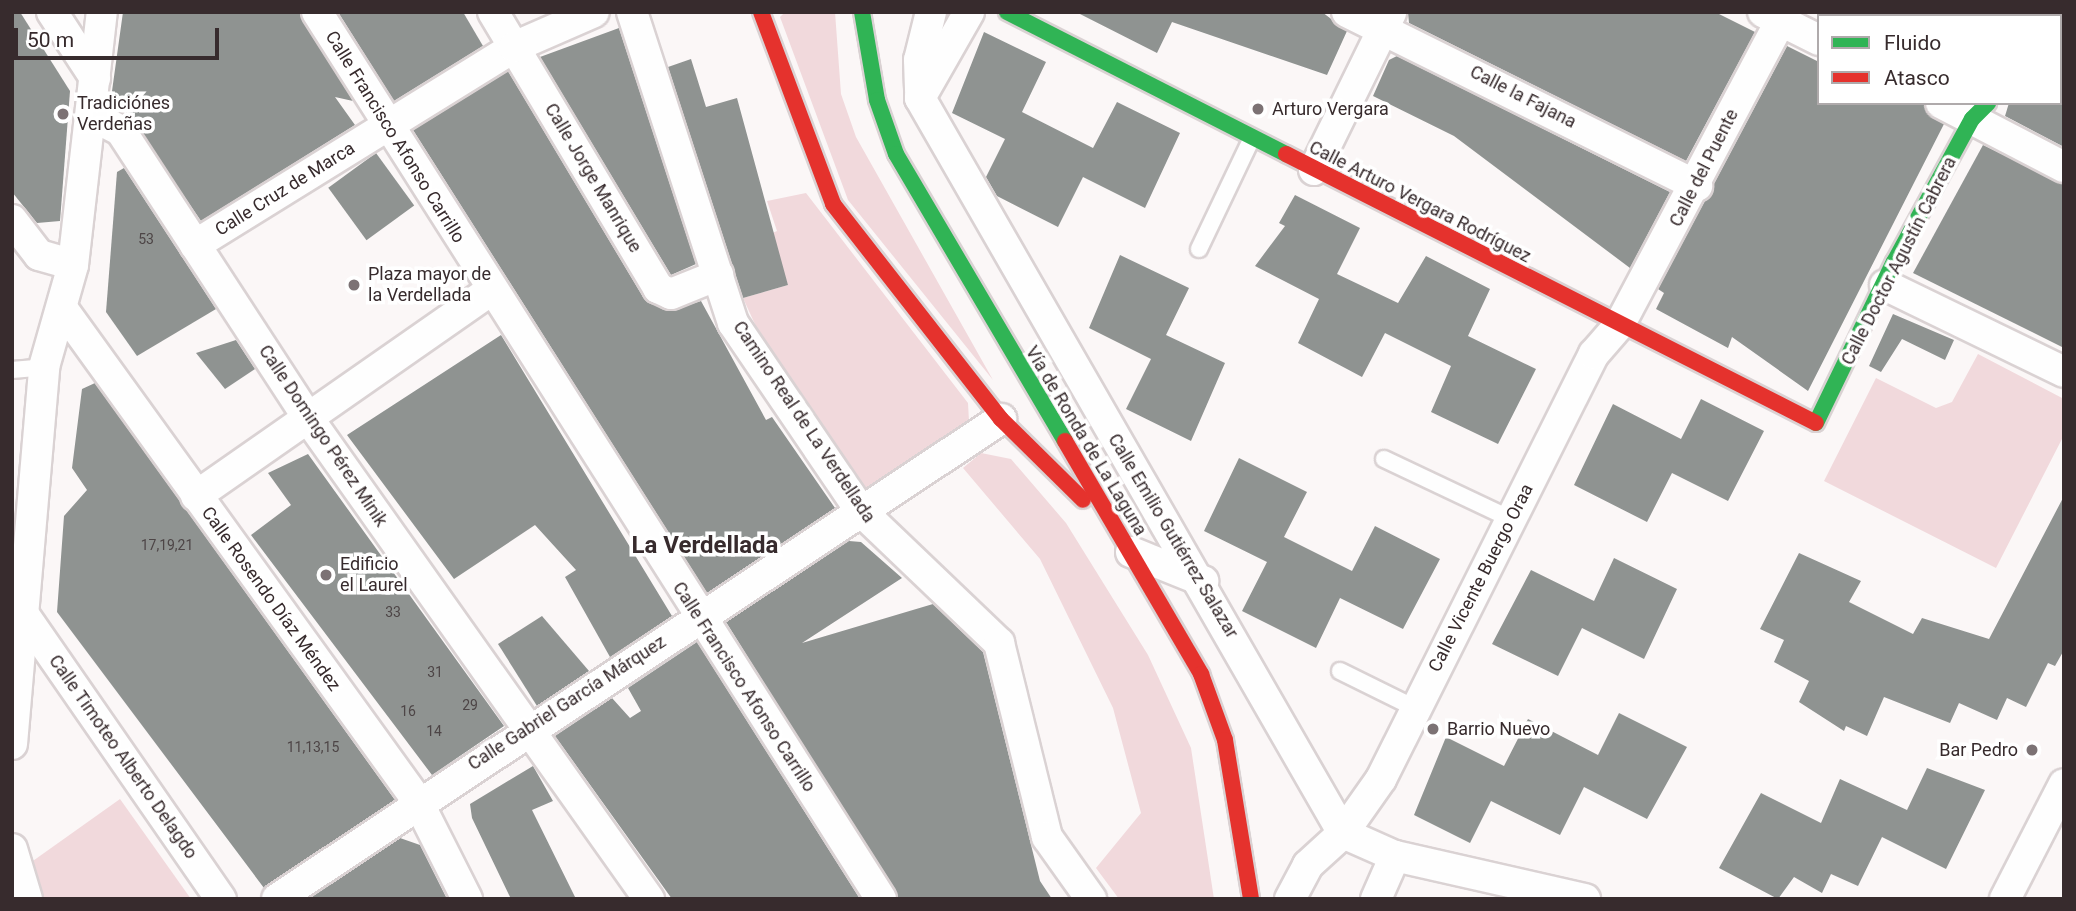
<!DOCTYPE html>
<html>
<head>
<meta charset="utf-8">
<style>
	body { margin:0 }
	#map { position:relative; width:2076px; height:911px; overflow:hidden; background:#fbf7f7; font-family:Roboto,sans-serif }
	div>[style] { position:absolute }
	.green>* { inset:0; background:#f1d9dc }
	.building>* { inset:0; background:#8f9391; transform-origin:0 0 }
	.roads { filter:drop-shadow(2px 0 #dad2d3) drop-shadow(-2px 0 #dad2d3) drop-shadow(0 2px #dad2d3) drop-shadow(0 -2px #dad2d3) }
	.lane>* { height:16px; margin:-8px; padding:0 8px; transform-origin:8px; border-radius:8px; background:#fefefe }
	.street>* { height:30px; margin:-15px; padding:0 15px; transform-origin:15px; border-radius:15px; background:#fefefe }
	.fast>* { height:16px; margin:-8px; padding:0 8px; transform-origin:8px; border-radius:8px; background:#30b455 }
	.jam>* { height:16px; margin:-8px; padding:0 8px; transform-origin:8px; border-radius:8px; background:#e5322d }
	.dots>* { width:19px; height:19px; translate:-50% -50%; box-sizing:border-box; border:4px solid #fff; border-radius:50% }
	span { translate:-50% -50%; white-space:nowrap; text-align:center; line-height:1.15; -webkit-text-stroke:7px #fff; paint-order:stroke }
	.number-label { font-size:14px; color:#4d4546 }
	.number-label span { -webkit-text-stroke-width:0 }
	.street-label { font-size:18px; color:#372b2d }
	.poi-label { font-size:18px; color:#372b2d }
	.left { translate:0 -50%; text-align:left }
	.right { translate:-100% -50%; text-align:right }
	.district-label { font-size:24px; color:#372b2d; font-weight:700 }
	.frame { position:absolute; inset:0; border:14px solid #372b2d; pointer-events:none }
	.legend { position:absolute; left:1817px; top:14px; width:245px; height:91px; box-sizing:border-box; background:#fff; border:2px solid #afaaab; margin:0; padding:9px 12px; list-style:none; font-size:21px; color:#372b2d }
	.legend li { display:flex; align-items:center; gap:14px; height:35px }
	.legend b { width:35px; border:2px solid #afaaab }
	.scale { position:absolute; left:14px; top:28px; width:205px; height:32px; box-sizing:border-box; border:4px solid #372b2d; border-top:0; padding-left:9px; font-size:21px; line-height:24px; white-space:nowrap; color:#372b2d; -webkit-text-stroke:5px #fff; paint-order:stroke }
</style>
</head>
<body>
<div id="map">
	<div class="green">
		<div style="clip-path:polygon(785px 12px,835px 12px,841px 94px,856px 137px,993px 380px,848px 200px,780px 17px)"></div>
		<div style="clip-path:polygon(806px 193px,968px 403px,969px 421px,862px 491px,769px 355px,743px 298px,788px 285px,770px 234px,777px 231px,767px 201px)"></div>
		<div style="clip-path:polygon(1978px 354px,2064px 399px,2064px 435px,1996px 568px,1824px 481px,1876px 378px,1936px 408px,1952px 402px)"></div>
		<div style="clip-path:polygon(981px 453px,1011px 459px,1066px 523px,1148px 655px,1191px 748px,1214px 899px,1119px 899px,1096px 868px,1141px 813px,1113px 708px,1040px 559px,963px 468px)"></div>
		<div style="clip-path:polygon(120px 799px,191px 899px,38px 899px,23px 868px)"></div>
	</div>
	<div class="building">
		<div style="clip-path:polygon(12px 12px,20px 12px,70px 91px,60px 221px,37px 223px,12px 192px)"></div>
		<div style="clip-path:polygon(123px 12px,300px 12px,353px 101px,335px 97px,355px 125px,201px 221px,112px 91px)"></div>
		<div style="clip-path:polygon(338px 12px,463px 12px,483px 46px,394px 101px)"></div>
		<div style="clip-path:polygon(1076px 12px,1322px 12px,1347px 31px,1327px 75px,1172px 22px,1157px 53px)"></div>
		<div style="clip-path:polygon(1408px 12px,1715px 12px,1755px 32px,1686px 161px,1409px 23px)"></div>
		<div style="clip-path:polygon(619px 28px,696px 264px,671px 275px,540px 57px)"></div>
		<div style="clip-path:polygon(984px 32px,1046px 62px,1022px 112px,1093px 148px,1117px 102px,1180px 133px,1145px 208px,1083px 177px,1058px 227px,997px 196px,986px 177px,1005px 139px,952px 113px)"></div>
		<div style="clip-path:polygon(1787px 46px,1819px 62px,1819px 103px,1924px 103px,1944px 124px,1808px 391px,1732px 337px,1728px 348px,1656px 309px,1664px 293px,1658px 289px)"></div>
		<div style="clip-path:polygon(1397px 56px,1670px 192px,1630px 268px,1454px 136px,1373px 96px,1389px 60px)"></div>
		<div style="clip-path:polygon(691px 59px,706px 107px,737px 98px,788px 285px,743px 298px,668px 67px)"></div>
		<div style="clip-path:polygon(508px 71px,643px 297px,670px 311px,701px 301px,766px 420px,772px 417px,835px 508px,707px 593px,413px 130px)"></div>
		<div style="clip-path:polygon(2009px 103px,2064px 103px,2064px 147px,2005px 116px)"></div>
		<div style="clip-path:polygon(1983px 145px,2064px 184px,2064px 348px,1913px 273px)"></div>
		<div style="left:376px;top:153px;width:65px;height:59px;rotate:54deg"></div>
		<div style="clip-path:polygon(124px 168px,216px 309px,137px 356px,106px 312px,117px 172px)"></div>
		<div style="clip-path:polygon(1295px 195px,1360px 228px,1337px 274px,1398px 303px,1426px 256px,1490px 289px,1468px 336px,1536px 369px,1498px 444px,1431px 412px,1451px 366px,1385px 333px,1362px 377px,1298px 343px,1319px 299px,1255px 266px,1285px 226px,1279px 223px)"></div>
		<div style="clip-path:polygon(1120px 255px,1189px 288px,1166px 335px,1225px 363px,1191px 441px,1126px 409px,1151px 359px,1089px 328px)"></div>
		<div style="clip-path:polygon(1893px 314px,1954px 340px,1945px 360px,1902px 339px,1881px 372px,1869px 366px)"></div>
		<div style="clip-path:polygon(501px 335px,672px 616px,610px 657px,565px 577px,576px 570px,535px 525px,454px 579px,347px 435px)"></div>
		<div style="clip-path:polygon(236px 340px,255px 369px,225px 389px,196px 353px)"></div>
		<div style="clip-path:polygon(95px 383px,395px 800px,264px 888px,57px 612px,64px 516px,87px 490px,72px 468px,82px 389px)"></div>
		<div style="clip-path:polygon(1701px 399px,1764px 431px,1728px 501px,1672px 473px,1647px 522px,1574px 485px,1613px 404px,1681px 439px)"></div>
		<div style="clip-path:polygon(308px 454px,504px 726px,432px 775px,251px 535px,291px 505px,268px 473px)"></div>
		<div style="clip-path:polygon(1239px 458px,1307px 492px,1284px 537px,1352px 571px,1375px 526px,1440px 559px,1403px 629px,1340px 598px,1316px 648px,1242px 611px,1267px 562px,1204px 531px)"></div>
		<div style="clip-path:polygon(2064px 496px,2064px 650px,2055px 666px,2048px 663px,2026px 707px,2007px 698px,1997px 720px,1959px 703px,1950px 723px,1884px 697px,1867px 736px,1846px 726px,1844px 731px,1799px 702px,1809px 681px,1774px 662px,1784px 640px,1760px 629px,1799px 553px,1861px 581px,1849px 602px,1913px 634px,1922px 618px,1989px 639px)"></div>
		<div style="clip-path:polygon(849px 541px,861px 542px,902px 578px,802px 643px,933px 604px,983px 652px,1040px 881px,1052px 899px,898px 899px,726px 622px)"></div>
		<div style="clip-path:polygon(1614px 558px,1677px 589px,1644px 659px,1582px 628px,1558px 676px,1492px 644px,1531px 570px,1594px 601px)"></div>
		<div style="clip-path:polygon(542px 616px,589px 671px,537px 706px,498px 644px)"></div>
		<div style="clip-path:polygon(697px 642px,860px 899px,672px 899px,555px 736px,612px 698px,630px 718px,641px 711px,628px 688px)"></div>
		<div style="clip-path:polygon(1619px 713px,1687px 747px,1647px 819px,1584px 787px,1560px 835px,1491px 801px,1470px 843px,1414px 815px,1446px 737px,1504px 766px,1528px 719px,1598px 755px)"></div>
		<div style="clip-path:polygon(533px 766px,553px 801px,532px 810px,576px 899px,511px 899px,472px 818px,470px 804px)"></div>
		<div style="clip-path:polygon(1927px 768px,1985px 790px,1946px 869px,1882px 837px,1858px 886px,1831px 874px,1822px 893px,1794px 877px,1778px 899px,1719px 868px,1761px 793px,1821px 823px,1840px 779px,1907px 810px)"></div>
		<div style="clip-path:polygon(400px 838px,420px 845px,447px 899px,309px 899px)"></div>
	</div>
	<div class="roads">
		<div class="lane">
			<div style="left:1199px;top:249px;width:123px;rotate:-64.5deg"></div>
			<div style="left:12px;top:370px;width:32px;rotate:-5deg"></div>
			<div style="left:1384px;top:459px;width:140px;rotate:25.3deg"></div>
			<div style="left:1340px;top:671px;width:84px;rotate:26.3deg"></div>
		</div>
		<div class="street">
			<div style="left:52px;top:12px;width:79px;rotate:56.9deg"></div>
			<div style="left:317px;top:12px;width:1051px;rotate:57.55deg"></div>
			<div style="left:493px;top:12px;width:322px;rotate:59.1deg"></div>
			<div style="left:658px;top:288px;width:14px;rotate:25deg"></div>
			<div style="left:671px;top:294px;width:51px;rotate:-22deg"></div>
			<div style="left:632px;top:12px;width:327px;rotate:72deg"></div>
			<div style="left:733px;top:323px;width:227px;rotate:55.8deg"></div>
			<div style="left:861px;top:511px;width:191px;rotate:43.7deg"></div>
			<div style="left:999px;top:643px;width:200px;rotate:76.1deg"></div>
			<div style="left:1047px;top:837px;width:76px;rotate:54.6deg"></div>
			<div style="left:931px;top:12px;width:49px;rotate:104deg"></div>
			<div style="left:919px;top:60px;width:38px;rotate:88deg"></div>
			<div style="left:920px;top:98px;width:848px;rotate:60.08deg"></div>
			<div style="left:1343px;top:833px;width:57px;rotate:23.9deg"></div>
			<div style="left:1395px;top:856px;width:195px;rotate:12.8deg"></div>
			<div style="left:1347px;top:12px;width:391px;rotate:26.4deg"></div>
			<div style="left:1763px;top:12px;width:63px;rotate:26.6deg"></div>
			<div style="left:2060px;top:31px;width:6px;rotate:-45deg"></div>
			<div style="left:920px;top:98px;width:99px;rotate:-60.3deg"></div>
			<div style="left:1941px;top:103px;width:139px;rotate:27.5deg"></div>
			<div style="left:92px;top:116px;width:33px;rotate:27deg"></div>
			<div style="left:121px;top:131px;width:343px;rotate:56.9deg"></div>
			<div style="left:308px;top:418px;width:590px;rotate:54.67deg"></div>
			<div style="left:1314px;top:170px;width:175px;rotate:-63.9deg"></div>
			<div style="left:12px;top:220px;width:44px;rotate:52.4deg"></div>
			<div style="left:39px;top:255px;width:35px;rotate:16deg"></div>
			<div style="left:195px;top:245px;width:375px;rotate:-31.8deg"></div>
			<div style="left:514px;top:47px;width:87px;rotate:-23.6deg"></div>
			<div style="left:1885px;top:285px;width:199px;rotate:25.9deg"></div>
			<div style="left:62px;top:308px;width:607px;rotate:54.19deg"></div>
			<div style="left:417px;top:800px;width:111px;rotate:63.2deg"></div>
			<div style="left:196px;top:496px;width:360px;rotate:-34.9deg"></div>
			<div style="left:1131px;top:552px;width:78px;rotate:21.9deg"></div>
			<div style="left:20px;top:609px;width:353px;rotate:55.3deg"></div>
			<div style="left:12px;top:744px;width:378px;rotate:-85.1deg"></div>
			<div style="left:44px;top:367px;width:106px;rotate:-74.1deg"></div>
			<div style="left:73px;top:265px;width:255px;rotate:-83.5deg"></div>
			<div style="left:12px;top:849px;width:52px;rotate:73.3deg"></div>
			<div style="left:277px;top:899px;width:869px;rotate:-33.54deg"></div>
			<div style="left:1290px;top:899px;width:38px;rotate:-62deg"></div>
			<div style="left:1308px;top:865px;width:47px;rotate:-42.4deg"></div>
			<div style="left:1343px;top:833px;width:66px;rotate:-54.9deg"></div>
			<div style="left:1381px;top:779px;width:475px;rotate:-63.4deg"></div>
			<div style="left:1594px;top:354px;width:40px;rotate:-49deg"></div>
			<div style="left:1620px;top:324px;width:353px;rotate:-62.1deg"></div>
			<div style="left:1376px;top:899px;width:47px;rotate:-66.2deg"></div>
			<div style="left:2005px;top:899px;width:129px;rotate:-62.8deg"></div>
		</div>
		<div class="fast">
			<div style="left:862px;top:12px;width:89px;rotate:80.3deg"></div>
			<div style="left:877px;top:100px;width:57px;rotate:70.6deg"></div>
			<div style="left:896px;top:154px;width:333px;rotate:59.5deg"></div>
			<div style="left:1007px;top:12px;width:313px;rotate:27deg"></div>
			<div style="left:1816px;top:423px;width:179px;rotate:-64.2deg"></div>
			<div style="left:1894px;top:262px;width:163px;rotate:-61.4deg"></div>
			<div style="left:1972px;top:119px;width:23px;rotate:-45deg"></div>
		</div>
		<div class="jam">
			<div style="left:761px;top:12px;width:205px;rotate:69.4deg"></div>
			<div style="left:833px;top:204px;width:273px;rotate:52deg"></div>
			<div style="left:1001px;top:419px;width:115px;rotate:44.6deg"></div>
			<div style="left:1286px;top:154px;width:594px;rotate:26.91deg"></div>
			<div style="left:1065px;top:441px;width:270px;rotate:59.7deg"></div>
			<div style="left:1201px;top:674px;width:70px;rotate:70deg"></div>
			<div style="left:1225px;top:740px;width:161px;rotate:80.7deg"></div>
		</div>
	</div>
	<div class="dots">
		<div style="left:1258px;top:109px;background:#7c7274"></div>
		<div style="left:63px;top:114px;background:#7c7274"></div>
		<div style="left:354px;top:285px;background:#7c7274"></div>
		<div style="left:326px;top:575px;background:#7c7274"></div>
		<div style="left:1433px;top:729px;background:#7c7274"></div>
		<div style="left:2032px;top:750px;background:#7c7274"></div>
	</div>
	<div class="number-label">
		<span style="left:146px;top:239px">53</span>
		<span style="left:167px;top:545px">17,19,21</span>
		<span style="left:393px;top:612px">33</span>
		<span style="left:435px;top:672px">31</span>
		<span style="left:470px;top:705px">29</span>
		<span style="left:408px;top:711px">16</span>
		<span style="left:434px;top:731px">14</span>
		<span style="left:313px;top:747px">11,13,15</span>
	</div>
	<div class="street-label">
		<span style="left:1523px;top:97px;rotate:27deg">Calle la Fajana</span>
		<span style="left:395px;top:137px;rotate:58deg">Calle Francisco Afonso Carrillo</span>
		<span style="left:1704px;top:168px;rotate:-63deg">Calle del Puente</span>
		<span style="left:593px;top:178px;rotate:59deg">Calle Jorge Manrique</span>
		<span style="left:285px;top:189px;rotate:-32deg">Calle Cruz de Marca</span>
		<span style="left:1420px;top:202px;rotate:27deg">Calle Arturo Vergara Rodríguez</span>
		<span style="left:1899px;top:261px;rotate:-63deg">Calle Doctor Agustín Cabrera</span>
		<span style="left:804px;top:422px;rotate:56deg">Camino Real de La Verdellada</span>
		<span style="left:323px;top:436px;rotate:56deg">Calle Domingo Pérez Minik</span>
		<span style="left:1086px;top:441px;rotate:59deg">Vía de Ronda de La Laguna</span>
		<span style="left:1173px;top:536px;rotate:59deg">Calle Emilio Gutiérrez Salazar</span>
		<span style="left:1481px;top:578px;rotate:-63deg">Calle Vicente Buergo Oraa</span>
		<span style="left:271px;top:599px;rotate:54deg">Calle Rosendo Díaz Méndez</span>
		<span style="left:744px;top:687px;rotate:57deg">Calle Francisco Afonso Carrillo</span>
		<span style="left:567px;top:703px;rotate:-33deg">Calle Gabriel García Márquez</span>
		<span style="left:123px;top:757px;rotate:55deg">Calle Timoteo Alberto Delagdo</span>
	</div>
	<div class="poi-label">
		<span class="left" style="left:77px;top:114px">Tradiciónes<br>Verdeñas</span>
		<span class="left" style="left:1272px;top:109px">Arturo Vergara</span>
		<span class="left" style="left:368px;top:285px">Plaza mayor de<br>la Verdellada</span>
		<span class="left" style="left:340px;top:575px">Edificio<br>el Laurel</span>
		<span class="left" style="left:1447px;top:729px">Barrio Nuevo</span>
		<span class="right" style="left:2018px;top:750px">Bar Pedro</span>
	</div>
	<div class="district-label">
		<span style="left:705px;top:546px">La Verdellada</span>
	</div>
	<div class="frame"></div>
	<ul class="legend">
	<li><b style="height:9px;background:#30b455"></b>Fluido</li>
	<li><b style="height:9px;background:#e5322d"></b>Atasco</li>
	</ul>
	<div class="scale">50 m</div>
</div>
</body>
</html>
